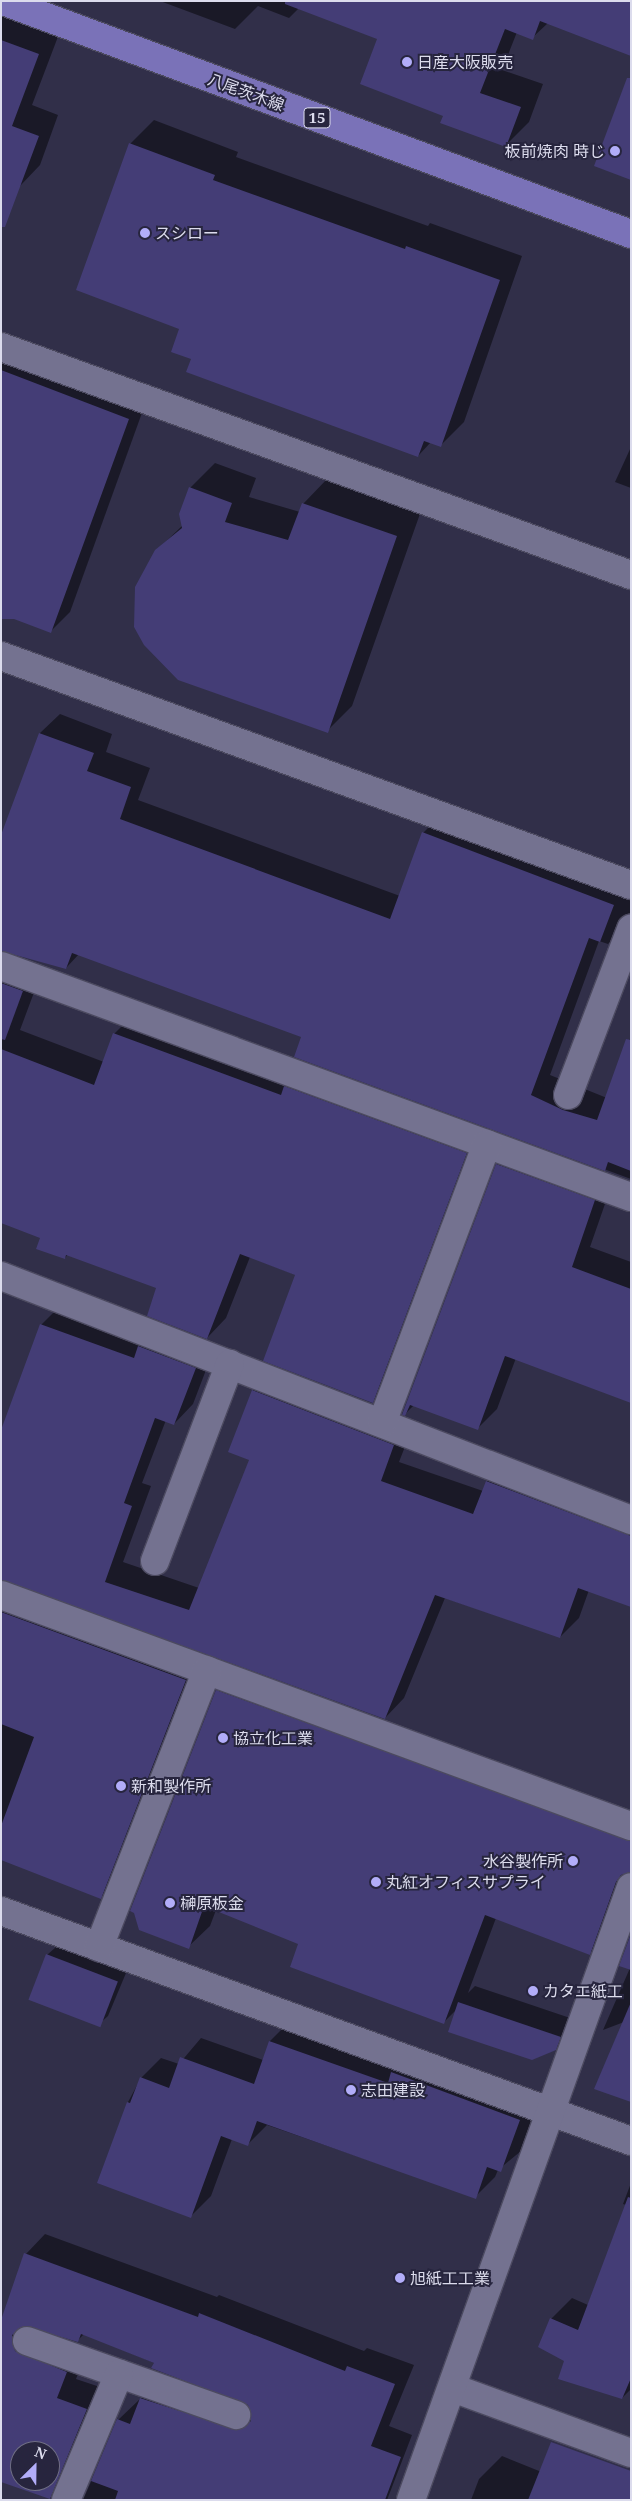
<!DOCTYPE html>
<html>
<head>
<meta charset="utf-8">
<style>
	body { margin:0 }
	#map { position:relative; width:632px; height:2501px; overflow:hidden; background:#312f49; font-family:"Noto Serif","Noto Sans JP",serif }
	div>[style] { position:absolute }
	.shadow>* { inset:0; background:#0007 }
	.building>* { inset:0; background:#443d76; transform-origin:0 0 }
	.roads { filter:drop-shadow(1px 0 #4c4a60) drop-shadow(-1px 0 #4c4a60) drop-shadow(0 1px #4c4a60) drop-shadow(0 -1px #4c4a60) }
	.minor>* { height:28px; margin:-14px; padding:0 14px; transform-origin:14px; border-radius:14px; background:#747290 }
	.major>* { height:28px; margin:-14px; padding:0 14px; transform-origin:14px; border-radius:14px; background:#7a72b8 }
	.dots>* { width:14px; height:14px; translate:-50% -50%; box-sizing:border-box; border:2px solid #27253e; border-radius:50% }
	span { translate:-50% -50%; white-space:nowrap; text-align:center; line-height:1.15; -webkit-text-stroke:4px #27253e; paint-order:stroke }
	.shield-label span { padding:1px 4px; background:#27253e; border:1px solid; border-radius:4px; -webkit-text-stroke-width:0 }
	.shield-label { font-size:15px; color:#dcdced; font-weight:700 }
	.poi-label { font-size:16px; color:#dcdced }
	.left { translate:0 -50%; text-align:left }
	.right { translate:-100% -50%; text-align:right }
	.street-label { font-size:16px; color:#dcdced }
	.frame { position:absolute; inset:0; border:2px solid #dcdced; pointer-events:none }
	.north { position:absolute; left:10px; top:2441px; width:50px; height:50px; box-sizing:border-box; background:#27253e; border:1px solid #6f6e84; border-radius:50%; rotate:23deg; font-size:14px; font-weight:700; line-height:20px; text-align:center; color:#dcdced }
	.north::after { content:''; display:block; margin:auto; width:18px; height:22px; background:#b2adf9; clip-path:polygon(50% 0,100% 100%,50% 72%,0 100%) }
</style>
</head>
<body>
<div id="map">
	<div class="shadow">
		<div style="clip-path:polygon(160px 1px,631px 1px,548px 23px,532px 38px,517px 32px,502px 70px,543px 84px,529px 122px,506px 145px,444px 115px,379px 39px,299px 8px,289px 18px,258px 6px,235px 29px)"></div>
		<div style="clip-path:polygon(1px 12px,59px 34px,32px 105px,58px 115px,40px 165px,20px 186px,1px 190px)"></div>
		<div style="clip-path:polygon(154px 120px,238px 152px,236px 157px,428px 226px,430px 223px,522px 256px,464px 422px,441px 445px,431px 442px,418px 456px,192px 359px,130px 144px)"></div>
		<div style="clip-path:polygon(1px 345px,147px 399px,70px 612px,51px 631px,1px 607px)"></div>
		<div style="clip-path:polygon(631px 447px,631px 488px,615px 482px)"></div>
		<div style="clip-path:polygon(215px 463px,256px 478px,249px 497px,300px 512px,303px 504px,328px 478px,421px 511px,352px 706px,327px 731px,137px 587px,156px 551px,183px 525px,190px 488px)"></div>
		<div style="clip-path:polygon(60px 714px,112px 734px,106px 752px,150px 768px,138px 800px,400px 896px,423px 833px,443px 813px,631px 888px,631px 915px,627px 925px,608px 944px,599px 941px,550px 1075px,607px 1098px,631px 1036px,631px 1179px,296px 1056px,303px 1036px,79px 954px,66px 968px,5px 950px,9px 957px,42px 971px,20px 1030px,104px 1062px,114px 1034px,134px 1014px,485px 1134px,392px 1382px,372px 1402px,296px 1275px,250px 1257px,226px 1318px,207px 1338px,158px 1287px,68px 1254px,65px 1258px,42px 1238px,1px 1220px,1px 840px,40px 733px)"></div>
		<div style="clip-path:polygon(517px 1145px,613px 1181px,590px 1247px,631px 1262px,631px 1402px,516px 1358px,497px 1409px,478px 1428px,414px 1405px,405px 1414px,497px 1165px)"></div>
		<div style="clip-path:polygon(60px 1306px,214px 1349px,193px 1404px,174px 1424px,166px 1420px,142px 1483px,151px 1486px,123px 1562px,199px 1588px,250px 1459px,253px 1390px,272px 1371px,413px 1426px,399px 1462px,483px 1491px,487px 1481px,507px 1462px,631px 1523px,631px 1606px,589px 1590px,579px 1618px,560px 1637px,445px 1598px,404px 1698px,385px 1718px,8px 1582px,15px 1591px,205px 1660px,120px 1878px,101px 1897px,1px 1858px,1px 1433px,41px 1325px)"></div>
		<div style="clip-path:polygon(238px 1670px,631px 1813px,631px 1878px,611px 1932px,590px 1953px,496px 1918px,468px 1993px,475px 1986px,576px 2020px,572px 2033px,555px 2049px,456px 2010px,443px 2023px,300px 1943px,216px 1910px,210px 1926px,188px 1947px,217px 1691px)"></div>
		<div style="clip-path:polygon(631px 1938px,631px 2101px,624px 2022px,603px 2030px,630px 1968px)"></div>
		<div style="clip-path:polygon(56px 1947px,126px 1973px,108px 2016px,99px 2024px,47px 1955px)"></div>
		<div style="clip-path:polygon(290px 2021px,539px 2100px,521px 2151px,498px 2170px,495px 2177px,475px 2197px,267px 2125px,247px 2145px,232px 2139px,211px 2196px,191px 2216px,99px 2182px,128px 2102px,141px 2078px,161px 2058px,179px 2064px,201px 2038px,263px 2060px,270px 2041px)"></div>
		<div style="clip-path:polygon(631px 2183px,631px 2389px,622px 2398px,566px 2360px,551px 2319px,572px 2298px,588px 2305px,626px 2205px,623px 2204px)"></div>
		<div style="clip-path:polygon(evenodd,45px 2234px,217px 2297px,219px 2295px,364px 2351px,367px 2348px,414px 2365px,389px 2426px,412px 2435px,387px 2500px,83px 2500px,118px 2420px,161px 2379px,252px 2411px,242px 2399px,84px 2334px,77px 2341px,33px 2327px,34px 2331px,86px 2352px,76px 2379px,106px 2389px,70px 2479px,50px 2498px,1px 2480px,1px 2324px,26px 2254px,45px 2234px,20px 2451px,50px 2451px,50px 2481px,20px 2481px,20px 2451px)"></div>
		<div style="clip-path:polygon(502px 2456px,559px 2479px,551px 2500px,471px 2500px,479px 2479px)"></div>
	</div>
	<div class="building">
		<div style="clip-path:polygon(285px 1px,631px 1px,631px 56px,540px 21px,533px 40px,505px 29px,480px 93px,521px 107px,506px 147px,440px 123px,443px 116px,360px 84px,377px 39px,285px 4px)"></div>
		<div style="clip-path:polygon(1px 40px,39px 54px,12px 126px,39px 136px,5px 227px,1px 227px)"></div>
		<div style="clip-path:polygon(627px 78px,631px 78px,631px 180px,594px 166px)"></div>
		<div style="clip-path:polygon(129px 143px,215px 175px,213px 180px,405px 249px,406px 246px,500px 280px,441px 447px,424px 441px,418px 457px,186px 372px,191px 359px,171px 352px,179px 329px,76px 290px)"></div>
		<div style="clip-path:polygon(1px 370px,129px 419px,51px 633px,14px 619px,1px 619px)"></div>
		<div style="clip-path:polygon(189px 487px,232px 503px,225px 522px,288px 540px,302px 503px,397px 536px,328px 733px,178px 680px,144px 645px,134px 627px,135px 587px,155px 550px,182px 528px,179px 514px)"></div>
		<div style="clip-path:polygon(39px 733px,94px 753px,87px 771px,131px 787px,120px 819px,390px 919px,422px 832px,614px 905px,600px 942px,589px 938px,531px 1095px,563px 1110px,597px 1120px,626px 1039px,631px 1040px,631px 1171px,608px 1162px,605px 1171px,294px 1057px,301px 1037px,72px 953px,66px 969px,1px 951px,1px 835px)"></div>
		<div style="clip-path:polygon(1px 983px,23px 991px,5px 1040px,1px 1039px)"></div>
		<div style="clip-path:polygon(113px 1033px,281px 1095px,284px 1086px,467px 1153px,373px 1403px,263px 1361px,295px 1275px,240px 1254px,207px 1339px,147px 1316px,156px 1288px,66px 1255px,65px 1259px,36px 1249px,40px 1238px,1px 1223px,1px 1049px,94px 1085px)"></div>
		<div style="clip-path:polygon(496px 1164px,595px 1200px,572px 1267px,631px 1289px,631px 1403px,505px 1356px,478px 1430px,410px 1405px,405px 1416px,402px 1415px)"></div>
		<div style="clip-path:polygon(40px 1324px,134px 1358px,138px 1346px,196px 1368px,174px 1425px,155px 1418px,124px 1503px,132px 1506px,105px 1582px,189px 1610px,249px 1460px,228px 1452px,252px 1390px,394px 1445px,381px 1481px,473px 1514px,486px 1481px,631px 1536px,631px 1607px,578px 1588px,560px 1638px,435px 1595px,385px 1719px,1px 1580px,1px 1430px)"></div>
		<div style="clip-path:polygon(1px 1612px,186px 1680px,101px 1899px,1px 1860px,1px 1826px,34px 1737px,1px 1724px)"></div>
		<div style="clip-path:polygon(216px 1690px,631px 1841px,631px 1872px,621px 1875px,616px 1882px,590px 1955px,485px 1915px,444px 2024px,290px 1967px,298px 1944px,204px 1906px,189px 1949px,139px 1930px,134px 1913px,130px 1911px)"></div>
		<div style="clip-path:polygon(631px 1934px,631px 1970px,619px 1966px)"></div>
		<div style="left:46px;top:1954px;width:77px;height:49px;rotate:21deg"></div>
		<div style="clip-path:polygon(458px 2002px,561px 2037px,556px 2050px,532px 2060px,448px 2032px)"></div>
		<div style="clip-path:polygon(631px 2002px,631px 2102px,594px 2089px)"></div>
		<div style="clip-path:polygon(269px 2041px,388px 2083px,391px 2072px,520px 2120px,501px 2172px,487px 2167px,476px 2199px,257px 2121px,248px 2146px,221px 2136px,191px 2218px,97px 2183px,127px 2102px,130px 2103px,140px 2077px,169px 2088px,180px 2057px,254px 2084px)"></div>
		<div style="clip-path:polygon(628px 2197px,631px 2198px,631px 2378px,622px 2399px,558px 2379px,564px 2361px,538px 2347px,550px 2318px,578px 2330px)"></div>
		<div style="clip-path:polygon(evenodd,24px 2253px,198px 2317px,199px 2313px,345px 2371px,347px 2366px,395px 2384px,371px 2446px,401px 2457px,385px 2500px,115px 2500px,118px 2491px,91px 2481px,117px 2419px,130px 2424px,140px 2398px,238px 2430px,251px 2421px,248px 2405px,151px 2368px,154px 2363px,81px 2334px,78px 2342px,25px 2326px,12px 2335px,15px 2351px,67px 2372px,57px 2398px,87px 2409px,50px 2499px,1px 2482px,1px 2320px,24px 2253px,20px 2451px,50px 2451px,50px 2481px,20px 2481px,20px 2451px)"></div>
		<div style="clip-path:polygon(551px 2442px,631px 2471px,631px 2500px,528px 2500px)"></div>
	</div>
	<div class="roads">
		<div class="minor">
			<div style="left:1px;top:347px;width:670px;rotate:19.9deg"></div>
			<div style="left:1px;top:656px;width:670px;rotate:19.98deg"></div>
			<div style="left:1px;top:966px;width:671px;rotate:20.14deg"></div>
			<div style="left:568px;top:1095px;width:178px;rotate:-69.2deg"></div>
			<div style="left:1px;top:1276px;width:676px;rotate:21.17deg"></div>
			<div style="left:382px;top:1423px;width:298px;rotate:-69.4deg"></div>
			<div style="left:155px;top:1561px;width:211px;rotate:-69.2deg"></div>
			<div style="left:1px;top:1595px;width:671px;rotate:20.14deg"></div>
			<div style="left:1px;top:1911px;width:671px;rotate:20.06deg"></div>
			<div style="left:99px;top:1947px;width:297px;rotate:-68.7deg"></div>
			<div style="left:27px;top:2341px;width:222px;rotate:19.5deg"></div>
			<div style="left:453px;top:2388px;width:189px;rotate:20.1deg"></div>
			<div style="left:66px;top:2500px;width:137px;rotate:-67.2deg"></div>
			<div style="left:411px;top:2500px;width:651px;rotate:-70.26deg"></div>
		</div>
		<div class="major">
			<div style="left:3px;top:1px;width:670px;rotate:20.36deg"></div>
		</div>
	</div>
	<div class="dots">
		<div style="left:407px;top:62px;background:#b2adf9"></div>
		<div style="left:615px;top:151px;background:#b2adf9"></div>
		<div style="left:145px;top:233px;background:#b2adf9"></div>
		<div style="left:223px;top:1738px;background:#b2adf9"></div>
		<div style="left:121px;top:1786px;background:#b2adf9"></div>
		<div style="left:573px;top:1861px;background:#b2adf9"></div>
		<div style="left:376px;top:1882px;background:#b2adf9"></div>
		<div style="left:170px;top:1903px;background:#b2adf9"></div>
		<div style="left:533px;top:1991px;background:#b2adf9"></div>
		<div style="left:351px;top:2090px;background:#b2adf9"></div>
		<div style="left:400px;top:2278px;background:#b2adf9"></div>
	</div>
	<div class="shield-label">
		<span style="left:317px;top:118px">15</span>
	</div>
	<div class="poi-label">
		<span class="left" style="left:417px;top:62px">日産大阪販売</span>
		<span class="right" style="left:605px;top:151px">板前焼肉 時じ</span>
		<span class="left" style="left:155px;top:233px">スシロー</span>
		<span class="left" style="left:233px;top:1738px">協立化工業</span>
		<span class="left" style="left:131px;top:1786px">新和製作所</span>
		<span class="right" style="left:563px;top:1861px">水谷製作所</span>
		<span class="left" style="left:386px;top:1882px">丸紅オフィスサプライ</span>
		<span class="left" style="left:180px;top:1903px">榊原板金</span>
		<span class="left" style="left:543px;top:1991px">カタエ紙工</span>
		<span class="left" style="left:361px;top:2090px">志田建設</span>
		<span class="left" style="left:410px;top:2278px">旭紙工工業</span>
	</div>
	<div class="street-label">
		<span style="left:246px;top:92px;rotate:20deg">八尾茨木線</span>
	</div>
	<div class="frame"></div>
	<div class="north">N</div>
</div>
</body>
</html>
